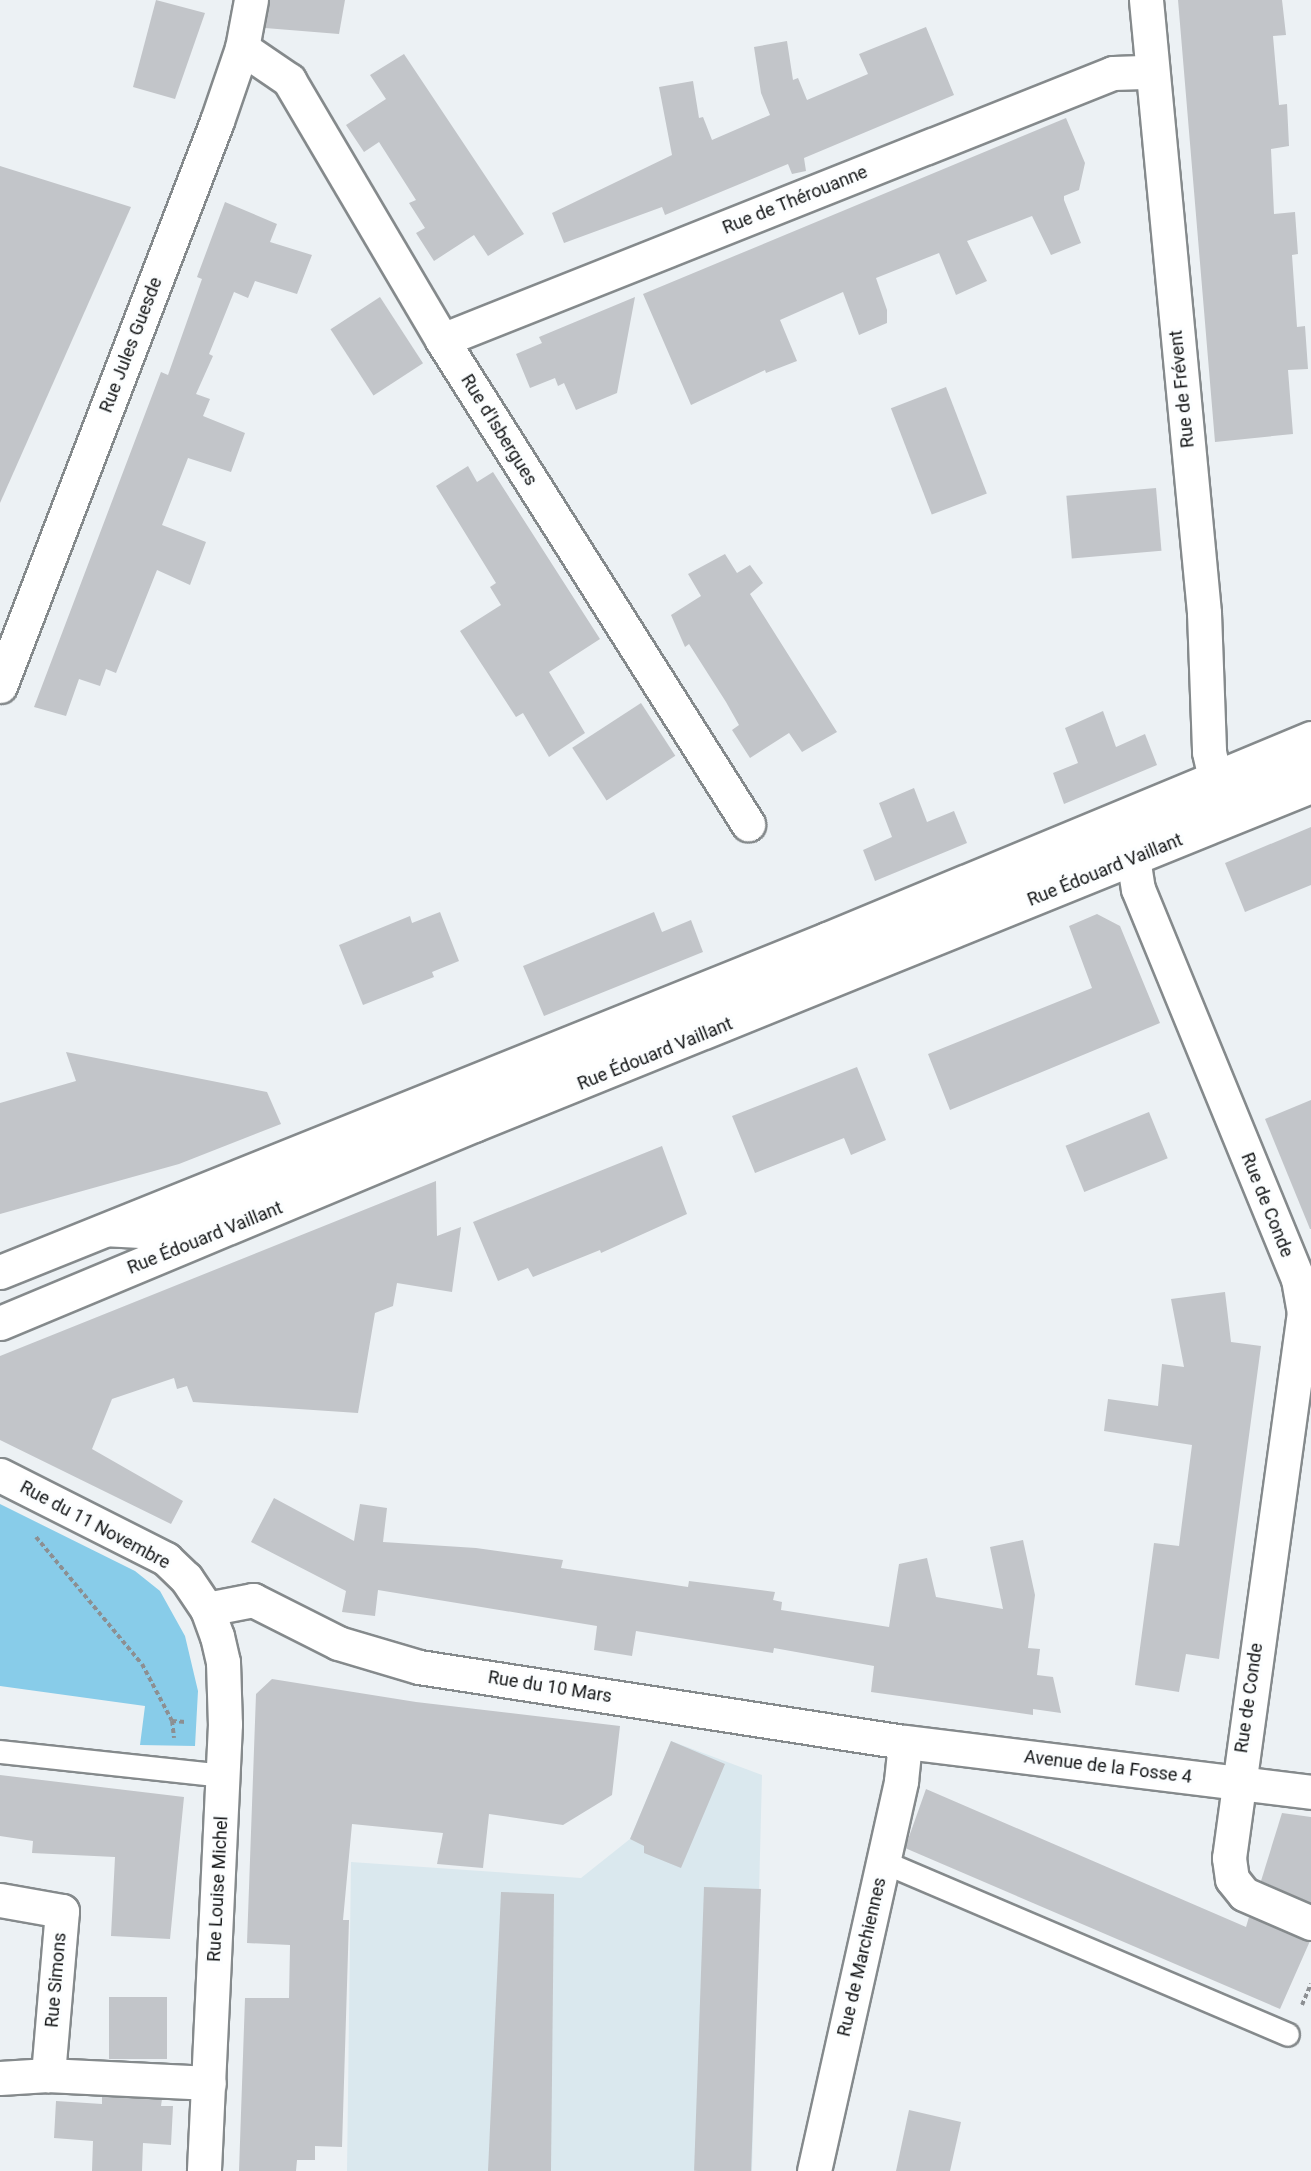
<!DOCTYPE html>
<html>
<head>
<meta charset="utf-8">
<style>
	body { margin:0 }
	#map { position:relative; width:1311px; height:2171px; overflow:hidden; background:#ecf1f4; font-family:Roboto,sans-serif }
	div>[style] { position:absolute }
	.built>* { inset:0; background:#dae8ee }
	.green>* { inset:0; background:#88cce9 }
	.building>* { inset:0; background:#c2c5c9; transform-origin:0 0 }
	.path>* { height:4px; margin-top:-2px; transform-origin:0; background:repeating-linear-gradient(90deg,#8c8f92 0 4.5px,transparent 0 7.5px) }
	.roads { filter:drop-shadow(2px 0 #858a8c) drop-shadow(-2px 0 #858a8c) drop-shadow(0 2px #858a8c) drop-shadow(0 -2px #858a8c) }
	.service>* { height:22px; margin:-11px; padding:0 11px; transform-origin:11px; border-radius:11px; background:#fff }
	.minor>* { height:33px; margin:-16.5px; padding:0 16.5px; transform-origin:16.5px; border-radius:16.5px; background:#fff }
	.tertiary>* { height:33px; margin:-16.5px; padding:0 16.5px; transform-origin:16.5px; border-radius:16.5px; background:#fff }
	.secondary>* { height:33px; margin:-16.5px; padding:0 16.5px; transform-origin:16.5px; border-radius:16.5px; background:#fff }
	span { translate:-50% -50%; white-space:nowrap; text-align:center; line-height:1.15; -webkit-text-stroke:6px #fcfeff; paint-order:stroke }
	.street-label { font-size:18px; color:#131516 }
</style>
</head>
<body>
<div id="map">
	<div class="built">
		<div style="clip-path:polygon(671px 1741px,762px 1775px,752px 2171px,347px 2171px,351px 1862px,581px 1878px,630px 1839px)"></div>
	</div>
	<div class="green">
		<div style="clip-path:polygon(0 1504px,135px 1571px,160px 1591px,185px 1636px,198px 1691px,195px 1746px,140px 1745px,145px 1706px,0 1686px)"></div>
	</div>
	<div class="building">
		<div style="clip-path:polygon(156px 0,205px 13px,175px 99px,133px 87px)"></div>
		<div style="clip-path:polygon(269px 0,345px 0,339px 34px,265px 28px)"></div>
		<div style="clip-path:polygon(1178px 0,1282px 0,1286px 35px,1273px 36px,1279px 105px,1287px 104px,1289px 146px,1271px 149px,1274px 214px,1295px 212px,1298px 254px,1292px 255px,1297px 327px,1305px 326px,1308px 369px,1288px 370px,1293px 434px,1215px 442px)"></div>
		<div style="clip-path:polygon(926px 27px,954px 95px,804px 158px,806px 171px,792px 174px,788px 164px,665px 215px,662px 207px,564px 243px,552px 213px,672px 155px,659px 87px,693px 81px,699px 118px,703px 117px,712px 140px,770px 115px,761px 93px,754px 47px,787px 41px,793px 80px,798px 78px,807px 100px,868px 74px,859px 54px)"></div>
		<div style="clip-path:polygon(404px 54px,524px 234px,488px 256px,474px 235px,434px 261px,416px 233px,425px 228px,409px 203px,416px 200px,379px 142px,364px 152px,346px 125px,386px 99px,370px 75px)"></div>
		<div style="clip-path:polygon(1066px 118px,1085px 163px,1079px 190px,1064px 196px,1064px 200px,1081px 243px,1051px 255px,1032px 216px,967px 241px,987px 281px,956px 295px,939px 253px,876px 278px,887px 310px,887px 323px,859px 335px,843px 292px,780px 320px,797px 361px,766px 373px,765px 370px,691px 405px,643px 294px)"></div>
		<div style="clip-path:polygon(0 166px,131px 207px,0 503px)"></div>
		<div style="clip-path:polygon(225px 202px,277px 224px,270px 242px,312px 255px,297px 294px,255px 281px,248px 298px,234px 292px,209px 354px,213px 356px,196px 394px,210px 399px,203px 416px,245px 433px,231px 472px,188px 458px,162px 525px,206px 542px,190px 585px,157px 570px,116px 673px,106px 669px,100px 686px,79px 679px,66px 716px,34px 707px,161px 372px,168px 375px,202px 279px,197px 277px)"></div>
		<div style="left:380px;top:297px;width:79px;height:59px;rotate:57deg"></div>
		<div style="clip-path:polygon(635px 297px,617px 393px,576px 410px,564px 383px,558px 386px,555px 378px,530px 388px,516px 354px,542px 343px,539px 337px)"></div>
		<div style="left:946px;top:387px;width:114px;height:59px;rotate:69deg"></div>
		<div style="clip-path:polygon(468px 466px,477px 482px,493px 472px,600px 639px,549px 672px,585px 733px,549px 757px,523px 713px,516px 717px,460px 631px,501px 605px,490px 587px,496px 583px,436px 486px)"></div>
		<div style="left:1156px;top:488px;width:63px;height:90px;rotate:85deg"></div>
		<div style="clip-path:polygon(725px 554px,737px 573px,750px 565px,763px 583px,750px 594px,837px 732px,802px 752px,789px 733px,750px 758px,732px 730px,739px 725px,726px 702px,689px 644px,685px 647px,671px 615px,701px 596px,688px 574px)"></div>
		<div style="left:641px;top:703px;width:63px;height:82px;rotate:57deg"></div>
		<div style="clip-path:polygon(1103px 711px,1116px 747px,1145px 734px,1157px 765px,1064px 804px,1053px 773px,1078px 763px,1065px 728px)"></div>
		<div style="clip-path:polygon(914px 788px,927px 822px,954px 811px,967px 843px,875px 881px,863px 850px,892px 837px,879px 803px)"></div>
		<div style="clip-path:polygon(1311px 827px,1311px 885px,1245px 912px,1225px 863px)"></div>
		<div style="clip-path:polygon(440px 912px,459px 961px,432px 972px,434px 977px,363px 1005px,339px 945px,410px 916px,412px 923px)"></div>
		<div style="clip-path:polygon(654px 912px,662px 932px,691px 920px,703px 952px,544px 1016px,523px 966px)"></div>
		<div style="clip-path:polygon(1097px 914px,1120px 926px,1160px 1023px,950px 1110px,928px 1054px,1092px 988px,1069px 926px)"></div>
		<div style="clip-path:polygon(66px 1052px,267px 1092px,281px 1124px,179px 1164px,0 1214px,0 1103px,76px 1081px)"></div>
		<div style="clip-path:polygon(857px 1067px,886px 1140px,851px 1155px,844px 1138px,755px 1173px,732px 1116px)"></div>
		<div style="clip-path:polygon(1311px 1100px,1311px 1229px,1310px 1229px,1265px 1119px)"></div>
		<div style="left:1149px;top:1112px;width:50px;height:90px;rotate:68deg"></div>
		<div style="clip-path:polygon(662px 1146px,687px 1214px,601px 1253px,600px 1250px,533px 1277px,528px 1268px,498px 1281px,473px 1222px)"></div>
		<div style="clip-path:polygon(436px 1181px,437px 1236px,461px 1227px,452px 1292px,397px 1283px,393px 1306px,375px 1313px,358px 1413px,193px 1402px,187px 1386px,177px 1389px,174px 1378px,112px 1399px,92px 1449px,183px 1501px,171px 1524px,0 1440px,0 1356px)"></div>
		<div style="clip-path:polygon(1225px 1292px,1231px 1342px,1261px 1346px,1219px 1659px,1186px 1654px,1179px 1692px,1135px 1685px,1154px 1543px,1179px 1546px,1192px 1445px,1104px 1431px,1108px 1399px,1158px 1406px,1162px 1364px,1184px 1367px,1171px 1299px)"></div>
		<div style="clip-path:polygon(274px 1498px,354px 1541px,360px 1504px,387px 1508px,383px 1542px,476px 1548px,563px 1560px,561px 1568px,688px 1587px,689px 1581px,775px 1592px,773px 1600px,782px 1602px,781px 1610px,889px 1627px,899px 1564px,927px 1558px,936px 1597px,1003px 1609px,990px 1547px,1023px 1540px,1035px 1595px,1028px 1648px,1040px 1649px,1037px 1675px,1053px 1677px,1061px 1713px,1033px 1709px,1033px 1715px,871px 1692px,874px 1666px,774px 1648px,773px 1653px,636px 1631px,632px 1656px,594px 1650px,597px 1626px,378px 1590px,375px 1616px,342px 1612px,346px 1591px,251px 1542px)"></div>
		<div style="clip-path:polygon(272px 1679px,416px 1702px,620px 1726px,612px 1795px,563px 1825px,489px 1814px,483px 1868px,437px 1864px,443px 1833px,352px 1824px,343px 1920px,349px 1920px,342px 2147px,315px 2146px,315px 2160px,297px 2160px,296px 2171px,239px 2171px,245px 1998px,289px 1998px,290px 1945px,247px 1943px,256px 1694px)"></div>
		<div style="clip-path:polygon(671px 1741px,725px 1764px,681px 1868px,644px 1853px,644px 1846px,630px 1839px)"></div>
		<div style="clip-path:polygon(0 1775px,184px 1797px,170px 1939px,111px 1936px,115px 1857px,32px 1853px,33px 1841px,0 1836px)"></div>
		<div style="clip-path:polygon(926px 1789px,1246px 1927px,1249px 1917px,1310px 1941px,1280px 2009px,905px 1848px)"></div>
		<div style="clip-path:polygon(1282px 1813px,1311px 1817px,1311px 1903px,1261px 1881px)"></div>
		<div style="left:704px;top:1887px;width:57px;height:284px;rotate:2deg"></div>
		<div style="clip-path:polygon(501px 1892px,554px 1894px,551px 2171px,488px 2171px)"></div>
		<div style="left:109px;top:1997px;width:58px;height:62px"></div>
		<div style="clip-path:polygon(102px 2096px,162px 2099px,161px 2106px,173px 2106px,171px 2145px,143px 2143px,142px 2171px,92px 2171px,93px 2141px,54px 2138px,56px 2101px,102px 2104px)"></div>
		<div style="clip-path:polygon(909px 2110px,961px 2122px,950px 2171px,896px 2171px)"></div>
	</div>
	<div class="path">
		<div style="left:36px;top:1537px;width:165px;rotate:50.2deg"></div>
		<div style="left:142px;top:1664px;width:64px;rotate:62.2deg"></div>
		<div style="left:172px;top:1721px;width:14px;rotate:4deg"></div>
		<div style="left:172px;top:1721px;width:17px;rotate:83deg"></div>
		<div style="left:1302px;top:2005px;width:23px;rotate:-67deg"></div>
	</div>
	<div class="roads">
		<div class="service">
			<div style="left:103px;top:1235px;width:38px;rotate:3deg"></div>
			<div style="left:141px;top:1237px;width:145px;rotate:-21.1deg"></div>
			<div style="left:276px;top:1185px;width:1118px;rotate:-22.18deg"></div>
			<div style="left:0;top:1752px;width:224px;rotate:6.1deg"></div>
			<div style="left:883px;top:1862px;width:440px;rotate:23.1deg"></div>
		</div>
		<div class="minor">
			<div style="left:1146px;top:0;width:616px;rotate:84.59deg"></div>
			<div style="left:1204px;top:613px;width:139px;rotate:87.9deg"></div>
			<div style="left:1209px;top:752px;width:27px;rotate:77deg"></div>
			<div style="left:242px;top:48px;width:57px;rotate:34.2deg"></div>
			<div style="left:289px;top:80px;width:302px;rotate:59.5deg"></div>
			<div style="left:442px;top:340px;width:573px;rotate:57.7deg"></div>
			<div style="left:442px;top:340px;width:722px;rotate:-21.7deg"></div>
			<div style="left:1113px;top:73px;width:38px;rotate:-2deg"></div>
			<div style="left:1133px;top:858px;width:31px;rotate:81deg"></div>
			<div style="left:1138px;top:889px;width:422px;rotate:67.7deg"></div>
			<div style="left:1298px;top:1279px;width:34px;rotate:80deg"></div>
			<div style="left:1304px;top:1312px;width:551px;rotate:97.82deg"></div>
			<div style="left:1229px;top:1858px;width:21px;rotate:82deg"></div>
			<div style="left:1232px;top:1879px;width:19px;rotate:51deg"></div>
			<div style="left:1244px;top:1894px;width:73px;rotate:23.4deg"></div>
			<div style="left:207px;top:1609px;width:47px;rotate:-11.1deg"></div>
			<div style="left:253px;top:1600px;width:95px;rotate:26.8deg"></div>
			<div style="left:338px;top:1643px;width:84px;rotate:16.5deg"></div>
			<div style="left:419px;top:1667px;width:492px;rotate:8.8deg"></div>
			<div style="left:905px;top:1742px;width:409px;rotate:7deg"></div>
			<div style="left:0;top:1900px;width:63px;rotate:10.1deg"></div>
			<div style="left:62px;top:1911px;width:165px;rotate:94.9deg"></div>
			<div style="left:0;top:2078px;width:48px;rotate:-3.6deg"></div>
			<div style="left:48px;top:2075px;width:161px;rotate:2.8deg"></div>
			<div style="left:814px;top:2171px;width:400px;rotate:-77.4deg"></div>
			<div style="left:901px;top:1781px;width:39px;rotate:-84deg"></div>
		</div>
		<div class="tertiary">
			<div style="left:0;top:686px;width:605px;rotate:-68.99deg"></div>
			<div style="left:217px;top:121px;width:77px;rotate:-71.1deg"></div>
			<div style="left:242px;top:48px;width:49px;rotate:-79.4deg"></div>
			<div style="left:0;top:1475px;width:186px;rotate:26.8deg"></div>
			<div style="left:166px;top:1559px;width:28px;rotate:44deg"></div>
			<div style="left:186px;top:1578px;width:37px;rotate:56deg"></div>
			<div style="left:207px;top:1609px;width:29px;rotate:70deg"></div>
			<div style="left:217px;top:1636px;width:27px;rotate:77deg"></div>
			<div style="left:223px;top:1662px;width:62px;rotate:88.2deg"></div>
			<div style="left:225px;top:1724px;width:447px;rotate:92.7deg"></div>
		</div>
		<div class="secondary">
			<div style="left:0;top:1272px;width:892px;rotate:-21.93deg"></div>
			<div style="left:827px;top:939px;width:524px;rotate:-22.55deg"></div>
			<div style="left:0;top:1323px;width:514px;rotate:-22.67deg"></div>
			<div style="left:474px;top:1125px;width:903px;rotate:-22.05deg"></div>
		</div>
	</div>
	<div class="street-label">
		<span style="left:795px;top:200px;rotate:-22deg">Rue de Thérouanne</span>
		<span style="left:131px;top:345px;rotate:-69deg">Rue Jules Guesde</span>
		<span style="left:1182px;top:389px;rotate:-96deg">Rue de Frévent</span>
		<span style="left:499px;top:430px;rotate:58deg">Rue d'Isbergues</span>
		<span style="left:1105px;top:870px;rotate:-22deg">Rue Édouard Vaillant</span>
		<span style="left:655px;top:1054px;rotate:-22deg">Rue Édouard Vaillant</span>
		<span style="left:1267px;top:1205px;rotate:68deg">Rue de Conde</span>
		<span style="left:205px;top:1238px;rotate:-22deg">Rue Édouard Vaillant</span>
		<span style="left:95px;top:1525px;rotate:28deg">Rue du 11 Novembre</span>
		<span style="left:550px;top:1687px;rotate:9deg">Rue du 10 Mars</span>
		<span style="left:1249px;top:1698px;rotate:-82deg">Rue de Conde</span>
		<span style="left:1108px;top:1767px;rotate:7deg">Avenue de la Fosse 4</span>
		<span style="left:218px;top:1889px;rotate:-87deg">Rue Louise Michel</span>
		<span style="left:862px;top:1957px;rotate:-77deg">Rue de Marchiennes</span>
		<span style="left:56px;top:1980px;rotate:-85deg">Rue Simons</span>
	</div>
</div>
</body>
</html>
